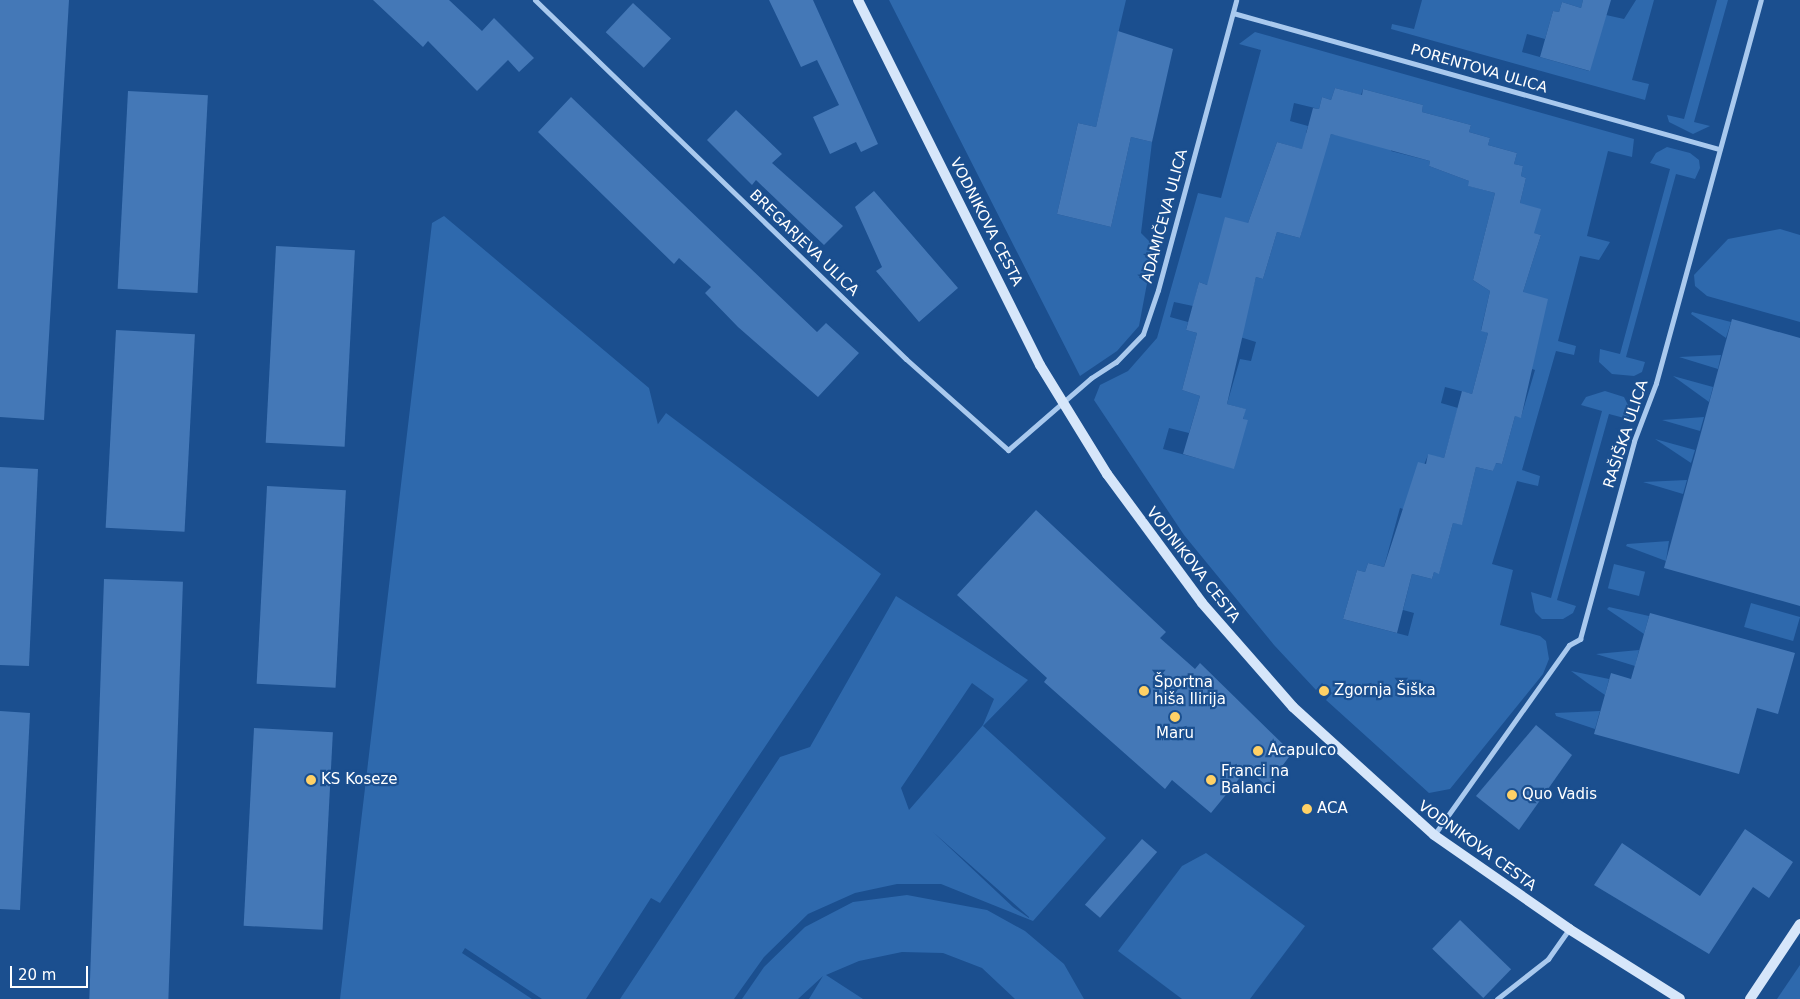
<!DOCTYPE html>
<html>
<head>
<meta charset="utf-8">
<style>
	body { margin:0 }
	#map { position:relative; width:1800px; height:999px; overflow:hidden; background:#1b4f8f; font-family:"DejaVu Sans",sans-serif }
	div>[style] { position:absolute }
	.green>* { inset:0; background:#2e69ad; transform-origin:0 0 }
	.building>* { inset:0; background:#4478b7; transform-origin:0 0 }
	.street>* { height:5px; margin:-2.5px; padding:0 2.5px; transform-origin:2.5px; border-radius:2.5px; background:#a9c9ee }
	.secondary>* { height:10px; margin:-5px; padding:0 5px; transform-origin:5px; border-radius:5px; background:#d6e6fa }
	.dots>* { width:14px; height:14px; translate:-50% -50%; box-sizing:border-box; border:2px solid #1b4f8f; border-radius:50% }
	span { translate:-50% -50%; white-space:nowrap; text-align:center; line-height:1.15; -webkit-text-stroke:4.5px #1b4f8f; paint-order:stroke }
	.street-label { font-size:15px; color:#fff }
	.poi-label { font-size:15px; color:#fff }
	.left { translate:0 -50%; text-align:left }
	.scale { position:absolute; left:10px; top:966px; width:78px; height:22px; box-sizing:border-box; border:2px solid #fff; border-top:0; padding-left:6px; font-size:15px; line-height:18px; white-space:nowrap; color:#fff; -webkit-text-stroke:4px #1b4f8f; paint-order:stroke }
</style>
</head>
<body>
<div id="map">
	<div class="green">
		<div style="clip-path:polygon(889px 0,1126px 0,1096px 127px,1078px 123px,1057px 214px,1111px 227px,1131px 137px,1152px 142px,1141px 233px,1154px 246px,1139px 326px,1117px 351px,1080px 376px)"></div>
		<div style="clip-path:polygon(1422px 0,1583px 0,1581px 8px,1562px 2px,1559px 12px,1553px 11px,1545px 39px,1527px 34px,1522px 52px,1589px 71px,1606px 15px,1624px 19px,1636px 0,1654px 0,1632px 80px,1649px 84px,1645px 100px,1391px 29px,1392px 24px,1414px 29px)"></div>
		<div style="clip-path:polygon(1717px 0,1728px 0,1694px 122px,1710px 126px,1693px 134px,1669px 122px,1667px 115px,1684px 119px)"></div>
		<div style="clip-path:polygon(evenodd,1255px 32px,1634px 139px,1632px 157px,1608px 151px,1587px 236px,1610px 242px,1599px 260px,1580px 256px,1558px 341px,1576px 346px,1574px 355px,1556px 351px,1522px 470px,1540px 476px,1538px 486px,1517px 481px,1492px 564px,1513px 570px,1500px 625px,1540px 636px,1546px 641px,1549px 659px,1543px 674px,1450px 789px,1429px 793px,1326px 700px,1332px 693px,1322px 683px,1316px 690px,1274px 645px,1184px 535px,1094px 400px,1100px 385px,1128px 371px,1157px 338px,1198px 193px,1221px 198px,1261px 50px,1239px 44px,1255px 32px,1335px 88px,1361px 95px,1363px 89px,1423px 105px,1422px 112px,1471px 125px,1469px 132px,1490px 138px,1488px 145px,1517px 153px,1514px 164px,1523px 166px,1521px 176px,1526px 178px,1520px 203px,1533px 233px,1541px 235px,1523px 292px,1529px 368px,1535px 370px,1521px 417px,1515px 416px,1502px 464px,1495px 463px,1493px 471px,1476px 467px,1462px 524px,1453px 523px,1439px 573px,1434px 572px,1432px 579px,1412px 574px,1403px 610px,1414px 613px,1408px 636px,1343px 619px,1357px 570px,1365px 572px,1368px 563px,1384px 567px,1400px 508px,1406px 510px,1428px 455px,1444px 458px,1458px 408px,1441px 403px,1445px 387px,1472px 394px,1488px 333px,1481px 330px,1490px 291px,1473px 280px,1495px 193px,1469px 186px,1469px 181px,1429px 166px,1430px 161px,1391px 151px,1392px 146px,1331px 134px,1329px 140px,1306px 133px,1308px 126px,1290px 121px,1294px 103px,1319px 109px,1322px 97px,1331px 100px,1335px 88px,1255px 32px,1277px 142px,1322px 155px,1300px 238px,1277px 232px,1263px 279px,1256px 277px,1240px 337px,1256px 342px,1251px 361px,1240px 359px,1227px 404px,1245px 409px,1234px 468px,1163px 449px,1169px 428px,1189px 433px,1200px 396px,1182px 390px,1197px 333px,1186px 330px,1188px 322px,1170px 317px,1174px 302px,1193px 306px,1199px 282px,1207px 285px,1248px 223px,1277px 142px)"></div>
		<div style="clip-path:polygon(1667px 147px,1690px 153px,1699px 160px,1700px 168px,1695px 179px,1676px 174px,1626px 357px,1645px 362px,1642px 372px,1634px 376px,1612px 374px,1599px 362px,1600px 349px,1620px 354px,1670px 169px,1650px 163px,1656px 153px)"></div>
		<div style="clip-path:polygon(444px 216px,649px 388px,658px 425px,635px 456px,666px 413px,881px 574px,660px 903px,651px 898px,586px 999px,542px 999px,465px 948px,462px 953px,532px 999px,340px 999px,432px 223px)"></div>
		<div style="clip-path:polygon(1780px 229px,1800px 235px,1800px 322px,1707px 296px,1695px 286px,1694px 275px,1728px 239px)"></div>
		<div style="clip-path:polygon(1692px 312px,1731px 322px,1726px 338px,1691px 314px)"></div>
		<div style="clip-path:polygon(1721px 355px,1718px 369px,1679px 357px)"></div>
		<div style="clip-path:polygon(1673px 376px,1713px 387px,1709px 402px)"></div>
		<div style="clip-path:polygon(1605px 391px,1624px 397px,1631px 411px,1628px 419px,1609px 414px,1557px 600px,1576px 606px,1573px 613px,1563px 619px,1542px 619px,1535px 612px,1531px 592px,1551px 598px,1602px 411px,1581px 405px,1586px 397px)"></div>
		<div style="clip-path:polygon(1704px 417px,1700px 431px,1662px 420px)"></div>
		<div style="clip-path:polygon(1655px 439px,1695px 450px,1691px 463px)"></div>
		<div style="clip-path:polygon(1687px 480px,1683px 494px,1643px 482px)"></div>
		<div style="clip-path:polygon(1669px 541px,1666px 561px,1626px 546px,1627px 544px)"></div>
		<div style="left:1614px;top:564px;width:32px;height:25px;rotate:14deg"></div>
		<div style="clip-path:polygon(evenodd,896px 596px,1028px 680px,983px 726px,1106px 838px,1033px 921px,941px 884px,897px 884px,855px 893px,808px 914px,764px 957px,734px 999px,620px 999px,780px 757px,810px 747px,896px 596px,972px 683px,994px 699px,983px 725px,909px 810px,901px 788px,972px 683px,896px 596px,933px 832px,1029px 917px,1029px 918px,1013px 907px,933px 832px)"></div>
		<div style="left:1751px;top:603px;width:51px;height:25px;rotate:16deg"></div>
		<div style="clip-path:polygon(1609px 607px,1649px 616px,1644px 634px,1607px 609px)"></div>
		<div style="clip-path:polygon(1639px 650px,1635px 666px,1596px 654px)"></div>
		<div style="clip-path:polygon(1571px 671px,1609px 679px,1605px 695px,1586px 682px)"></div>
		<div style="clip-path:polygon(1600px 711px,1595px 729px,1556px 716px,1555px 713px)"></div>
		<div style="clip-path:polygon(1206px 853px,1305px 926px,1250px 999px,1182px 999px,1118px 951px,1182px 866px)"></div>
		<div style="clip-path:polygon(907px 895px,987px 910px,1025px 931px,1064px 964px,1084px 999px,1015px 999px,982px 968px,943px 953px,902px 952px,859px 961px,826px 975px,863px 999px,809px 999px,823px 976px,798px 999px,742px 999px,764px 967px,805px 927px,853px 902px)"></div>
		<div style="clip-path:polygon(1800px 965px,1800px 999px,1777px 999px)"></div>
	</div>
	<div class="building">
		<div style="clip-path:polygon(0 0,69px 0,44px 420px,0 417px)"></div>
		<div style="clip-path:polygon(373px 0,449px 0,482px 31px,494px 18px,534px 58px,519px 72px,508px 60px,477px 91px,428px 41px,423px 47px)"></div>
		<div style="clip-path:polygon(769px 0,813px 0,878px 144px,861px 152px,856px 142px,830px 154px,813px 117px,839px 105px,817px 60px,801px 67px)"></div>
		<div style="clip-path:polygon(1583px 0,1611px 0,1590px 71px,1540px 57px,1553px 11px,1559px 12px,1562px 2px,1581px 8px)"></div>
		<div style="left:633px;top:3px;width:52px;height:40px;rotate:43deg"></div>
		<div style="clip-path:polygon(1118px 31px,1173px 49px,1152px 142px,1131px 137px,1111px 227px,1057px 214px,1078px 123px,1096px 127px)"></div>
		<div style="clip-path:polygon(1335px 88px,1362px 95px,1363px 89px,1423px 105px,1422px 112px,1471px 125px,1469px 132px,1490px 138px,1488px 145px,1517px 153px,1514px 164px,1523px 166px,1521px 176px,1526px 178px,1520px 203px,1541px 209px,1534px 233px,1541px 235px,1523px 292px,1548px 299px,1521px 418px,1515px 416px,1502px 464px,1496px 463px,1493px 471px,1476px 467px,1462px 525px,1453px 523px,1439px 574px,1434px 572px,1432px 579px,1412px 574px,1397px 633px,1343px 619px,1357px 570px,1365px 572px,1368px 563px,1384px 567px,1418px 462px,1426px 464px,1428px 454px,1444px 458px,1462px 391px,1472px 394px,1488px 333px,1481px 331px,1490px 291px,1473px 280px,1495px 193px,1468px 186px,1469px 181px,1429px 166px,1430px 161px,1331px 134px,1300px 238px,1277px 232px,1263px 279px,1256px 277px,1227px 404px,1246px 409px,1243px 419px,1248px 420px,1234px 469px,1183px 454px,1200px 396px,1182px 390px,1197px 333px,1186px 330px,1199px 282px,1207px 285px,1225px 217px,1248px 223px,1277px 142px,1302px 149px,1313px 108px,1319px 109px,1322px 97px,1331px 100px)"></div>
		<div style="left:128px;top:91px;width:80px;height:198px;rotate:3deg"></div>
		<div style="clip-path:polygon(571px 97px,817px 332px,826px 323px,859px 353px,818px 397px,738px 327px,705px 293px,711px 287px,679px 258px,674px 264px,538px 132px)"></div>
		<div style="clip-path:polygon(736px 110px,782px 154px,772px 163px,843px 226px,824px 245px,756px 180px,752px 185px,707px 140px)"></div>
		<div style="clip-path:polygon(874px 191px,958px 288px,919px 322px,876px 271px,882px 267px,855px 207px)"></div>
		<div style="left:276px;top:246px;width:79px;height:197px;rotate:3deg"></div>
		<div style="clip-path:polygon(1732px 319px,1800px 338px,1800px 606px,1664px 568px)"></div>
		<div style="left:116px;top:330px;width:79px;height:198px;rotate:3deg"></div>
		<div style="clip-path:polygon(0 467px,38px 469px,29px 666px,0 665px)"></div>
		<div style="left:267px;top:486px;width:79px;height:198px;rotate:3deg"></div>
		<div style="clip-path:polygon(1036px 510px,1166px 632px,1160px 638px,1195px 669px,1200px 663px,1292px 753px,1267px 786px,1247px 769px,1211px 813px,1172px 780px,1165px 789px,1044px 682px,1047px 678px,957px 595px)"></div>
		<div style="left:104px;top:579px;width:79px;height:421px;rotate:2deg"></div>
		<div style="clip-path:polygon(1650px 613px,1795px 653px,1778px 714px,1757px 708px,1739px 774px,1594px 734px,1611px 673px,1631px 679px)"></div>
		<div style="clip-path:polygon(0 711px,30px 713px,20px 910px,0 909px)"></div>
		<div style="clip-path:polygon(1536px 725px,1572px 755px,1519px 830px,1476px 796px)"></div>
		<div style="left:254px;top:728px;width:79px;height:198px;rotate:3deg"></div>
		<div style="clip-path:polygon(1745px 829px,1793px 862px,1769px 898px,1753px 887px,1709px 954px,1594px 885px,1622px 843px,1700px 896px)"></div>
		<div style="left:1142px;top:839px;width:20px;height:87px;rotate:41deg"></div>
		<div style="left:1460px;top:920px;width:71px;height:40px;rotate:44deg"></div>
	</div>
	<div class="street">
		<div style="left:535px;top:0;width:516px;rotate:44.06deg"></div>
		<div style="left:906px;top:359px;width:137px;rotate:41.7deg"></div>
		<div style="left:1008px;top:450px;width:110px;rotate:-40.9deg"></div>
		<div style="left:1091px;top:378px;width:30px;rotate:-33deg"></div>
		<div style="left:1116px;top:362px;width:39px;rotate:-46deg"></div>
		<div style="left:1143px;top:334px;width:46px;rotate:-71.2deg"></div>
		<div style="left:1158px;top:290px;width:300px;rotate:-74.9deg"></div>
		<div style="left:1233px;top:13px;width:505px;rotate:15.63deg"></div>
		<div style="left:1434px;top:835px;width:233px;rotate:-54.6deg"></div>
		<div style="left:1569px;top:645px;width:13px;rotate:-29deg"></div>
		<div style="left:1580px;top:639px;width:205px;rotate:-74.7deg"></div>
		<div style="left:1634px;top:441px;width:62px;rotate:-69.2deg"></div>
		<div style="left:1656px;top:383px;width:397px;rotate:-74.7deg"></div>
		<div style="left:1497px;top:999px;width:65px;rotate:-38.1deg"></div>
		<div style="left:1548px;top:959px;width:37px;rotate:-55deg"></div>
	</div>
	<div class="secondary">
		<div style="left:858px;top:0;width:408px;rotate:63.5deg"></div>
		<div style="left:1040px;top:365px;width:128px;rotate:58.4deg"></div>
		<div style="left:1107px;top:474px;width:160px;rotate:53.6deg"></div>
		<div style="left:1202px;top:603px;width:138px;rotate:48.8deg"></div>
		<div style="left:1293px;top:707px;width:190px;rotate:42.2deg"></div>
		<div style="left:1434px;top:835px;width:165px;rotate:34.8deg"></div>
		<div style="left:1569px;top:929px;width:131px;rotate:32.2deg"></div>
		<div style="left:1750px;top:999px;width:90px;rotate:-56.3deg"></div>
	</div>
	<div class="dots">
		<div style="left:1144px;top:691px;background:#ffd166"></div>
		<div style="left:1324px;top:691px;background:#ffd166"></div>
		<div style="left:1175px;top:717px;background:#ffd166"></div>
		<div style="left:1258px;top:751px;background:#ffd166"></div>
		<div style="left:311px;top:780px;background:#ffd166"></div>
		<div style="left:1211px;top:780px;background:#ffd166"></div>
		<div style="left:1512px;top:795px;background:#ffd166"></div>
		<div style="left:1307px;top:809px;background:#ffd166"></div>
	</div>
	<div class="street-label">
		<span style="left:1479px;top:69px;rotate:16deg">PORENTOVA ULICA</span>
		<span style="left:1165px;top:216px;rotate:-75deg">ADAMIČEVA ULICA</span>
		<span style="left:986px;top:222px;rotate:63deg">VODNIKOVA CESTA</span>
		<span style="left:804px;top:243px;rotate:44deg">BREGARJEVA ULICA</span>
		<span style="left:1626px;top:434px;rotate:-72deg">RAŠIŠKA ULICA</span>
		<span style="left:1193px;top:565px;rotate:52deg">VODNIKOVA CESTA</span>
		<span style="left:1477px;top:846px;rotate:36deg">VODNIKOVA CESTA</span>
	</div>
	<div class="poi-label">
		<span class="left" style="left:1154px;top:691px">Športna<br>hiša Ilirija</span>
		<span class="left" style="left:1334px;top:691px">Zgornja Šiška</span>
		<span style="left:1175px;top:734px">Maru</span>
		<span class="left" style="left:1268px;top:751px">Acapulco</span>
		<span class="left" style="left:1221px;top:780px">Franci na<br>Balanci</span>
		<span class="left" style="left:321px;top:780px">KS Koseze</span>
		<span class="left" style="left:1522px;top:795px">Quo Vadis</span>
		<span class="left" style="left:1317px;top:809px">ACA</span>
	</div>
	<div class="scale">20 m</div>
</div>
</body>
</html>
